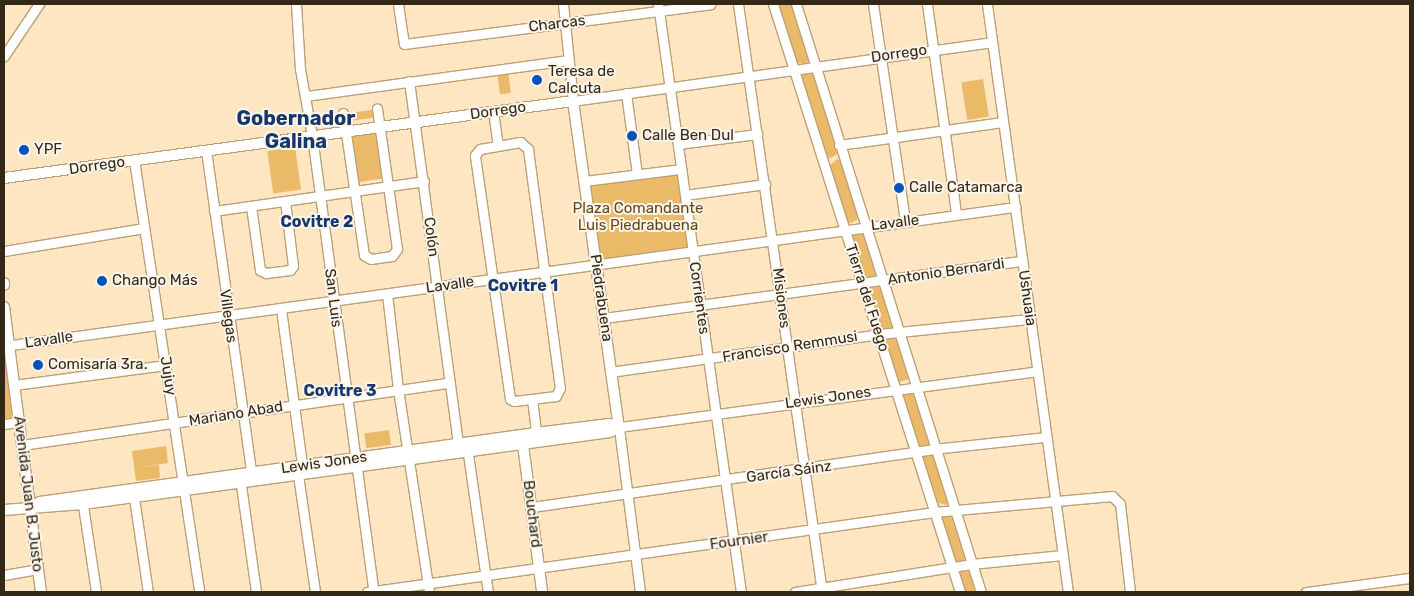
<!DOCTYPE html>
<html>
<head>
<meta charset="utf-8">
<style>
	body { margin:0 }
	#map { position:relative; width:1414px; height:596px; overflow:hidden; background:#fde6c1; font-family:Rubik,sans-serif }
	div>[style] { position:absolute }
	.green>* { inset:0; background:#ebba68; transform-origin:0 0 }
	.roads { filter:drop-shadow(1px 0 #bca074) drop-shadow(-1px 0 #bca074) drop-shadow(0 1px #bca074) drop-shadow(0 -1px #bca074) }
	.minor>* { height:9px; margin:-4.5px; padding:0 4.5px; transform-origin:4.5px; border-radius:4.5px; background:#fff }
	.major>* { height:10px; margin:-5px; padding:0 5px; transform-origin:5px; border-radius:5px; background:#fff }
	.dots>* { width:14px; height:14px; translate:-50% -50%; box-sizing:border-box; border:2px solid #fbf5ec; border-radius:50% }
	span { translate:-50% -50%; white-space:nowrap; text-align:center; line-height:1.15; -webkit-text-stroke:4px #fbf5ec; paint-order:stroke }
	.street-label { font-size:15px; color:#332815 }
	.poi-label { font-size:15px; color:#332815 }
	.left { translate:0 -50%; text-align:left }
	.park-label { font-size:15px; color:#634917 }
	.neighbourhood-label { font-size:16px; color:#16376c; font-weight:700 }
	.district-label { font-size:20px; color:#16376c; font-weight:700 }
	.frame { position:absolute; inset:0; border:5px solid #332815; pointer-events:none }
</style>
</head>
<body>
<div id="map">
	<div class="green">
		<div style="clip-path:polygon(777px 4px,793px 4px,810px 57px,807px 64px,796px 63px)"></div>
		<div style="clip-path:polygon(800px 70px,814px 74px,839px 153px,831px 158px,826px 157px)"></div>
		<div style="left:508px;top:72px;width:21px;height:11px;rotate:82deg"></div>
		<div style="left:983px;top:79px;width:38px;height:22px;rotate:81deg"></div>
		<div style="left:372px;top:110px;width:8px;height:26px;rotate:83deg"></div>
		<div style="left:376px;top:130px;width:49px;height:26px;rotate:82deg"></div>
		<div style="left:295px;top:147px;width:43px;height:28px;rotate:82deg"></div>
		<div style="clip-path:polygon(837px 159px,842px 161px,858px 215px,857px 220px,851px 223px,846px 221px,829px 166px)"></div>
		<div style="left:678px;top:173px;width:76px;height:90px;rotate:82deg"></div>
		<div style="clip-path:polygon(853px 228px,864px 232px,876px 274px,873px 278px,864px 277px,850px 233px)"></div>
		<div style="clip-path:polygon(880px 284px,894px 329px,881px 329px,867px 285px)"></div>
		<div style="left:895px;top:335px;width:46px;height:12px;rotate:72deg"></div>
		<div style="clip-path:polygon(4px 353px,13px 420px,4px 421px)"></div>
		<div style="clip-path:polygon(910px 390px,913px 392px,930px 445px,918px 447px,900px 394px)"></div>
		<div style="left:389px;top:430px;width:15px;height:25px;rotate:82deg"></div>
		<div style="clip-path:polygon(166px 446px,168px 463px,140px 467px,159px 465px,160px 478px,136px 481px,132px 451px)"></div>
		<div style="clip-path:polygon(924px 453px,932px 453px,948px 502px,946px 505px,935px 502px,922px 458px)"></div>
		<div style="left:950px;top:513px;width:50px;height:12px;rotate:71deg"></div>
		<div style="clip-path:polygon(967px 568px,968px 569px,976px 592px,963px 592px,957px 571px)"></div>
	</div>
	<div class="roads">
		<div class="minor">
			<div style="left:296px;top:4px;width:65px;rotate:86.5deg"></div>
			<div style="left:300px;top:69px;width:68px;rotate:79.8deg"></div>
			<div style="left:312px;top:136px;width:460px;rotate:82.3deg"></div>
			<div style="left:398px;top:4px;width:40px;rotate:81.5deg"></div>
			<div style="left:404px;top:44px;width:309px;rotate:-7.4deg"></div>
			<div style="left:563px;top:4px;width:98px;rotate:84.1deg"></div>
			<div style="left:573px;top:101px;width:423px;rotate:-8deg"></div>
			<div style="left:658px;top:4px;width:594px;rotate:81.97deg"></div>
			<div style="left:738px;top:4px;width:594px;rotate:81.87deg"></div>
			<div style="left:773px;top:4px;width:617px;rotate:72.36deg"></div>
			<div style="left:796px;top:4px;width:616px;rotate:72.54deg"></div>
			<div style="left:873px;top:4px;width:220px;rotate:81.6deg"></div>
			<div style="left:927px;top:4px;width:212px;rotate:82.1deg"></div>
			<div style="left:987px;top:4px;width:594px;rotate:82.16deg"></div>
			<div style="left:4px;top:56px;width:63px;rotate:-56.1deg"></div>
			<div style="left:409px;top:81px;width:372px;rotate:82.3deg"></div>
			<div style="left:626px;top:93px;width:82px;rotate:82.3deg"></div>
			<div style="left:306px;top:96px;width:264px;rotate:-7.8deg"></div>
			<div style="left:493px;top:111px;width:34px;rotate:82deg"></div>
			<div style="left:343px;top:113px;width:144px;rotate:81.6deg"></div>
			<div style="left:364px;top:255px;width:8px;rotate:30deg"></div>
			<div style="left:371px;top:259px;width:21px;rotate:-8deg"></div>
			<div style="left:392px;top:256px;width:9px;rotate:-54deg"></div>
			<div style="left:397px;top:249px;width:142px;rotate:-98.1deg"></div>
			<div style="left:520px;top:142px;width:11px;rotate:41deg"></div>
			<div style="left:528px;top:149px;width:241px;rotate:82.4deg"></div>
			<div style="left:560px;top:388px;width:9px;rotate:117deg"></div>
			<div style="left:556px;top:396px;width:42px;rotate:173.2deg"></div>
			<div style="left:514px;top:401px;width:4px;rotate:-153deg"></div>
			<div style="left:510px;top:399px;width:246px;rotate:-98.2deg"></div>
			<div style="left:475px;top:155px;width:8px;rotate:-50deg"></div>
			<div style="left:480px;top:149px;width:41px;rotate:-9.9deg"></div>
			<div style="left:678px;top:144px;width:80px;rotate:-7.2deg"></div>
			<div style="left:839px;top:145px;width:165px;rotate:-8deg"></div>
			<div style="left:206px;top:150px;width:331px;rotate:82deg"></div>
			<div style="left:134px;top:160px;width:437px;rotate:81.4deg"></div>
			<div style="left:584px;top:181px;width:98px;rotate:-7.1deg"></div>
			<div style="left:685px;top:195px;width:81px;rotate:-7.8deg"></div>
			<div style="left:251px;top:206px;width:65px;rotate:82deg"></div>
			<div style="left:260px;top:270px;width:7px;rotate:27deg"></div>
			<div style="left:266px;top:273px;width:24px;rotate:-7deg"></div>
			<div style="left:290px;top:270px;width:5px;rotate:-53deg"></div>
			<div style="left:293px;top:266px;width:65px;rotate:-97deg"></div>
			<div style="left:214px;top:211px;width:212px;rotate:-8.1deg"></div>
			<div style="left:4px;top:251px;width:142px;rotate:-9.3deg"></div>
			<div style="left:387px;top:294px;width:96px;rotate:83.4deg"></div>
			<div style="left:398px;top:389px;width:205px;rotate:81.3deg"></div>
			<div style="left:281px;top:309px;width:157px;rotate:82.3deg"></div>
			<div style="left:302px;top:465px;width:11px;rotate:112deg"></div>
			<div style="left:298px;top:475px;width:118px;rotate:81.7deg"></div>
			<div style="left:604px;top:318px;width:422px;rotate:-7.8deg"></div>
			<div style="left:4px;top:346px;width:1021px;rotate:-7.83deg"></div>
			<div style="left:610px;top:372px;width:272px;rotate:-8deg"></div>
			<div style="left:879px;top:334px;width:151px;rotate:-5.7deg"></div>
			<div style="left:14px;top:385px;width:153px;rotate:-7.5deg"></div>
			<div style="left:532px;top:399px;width:40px;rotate:82.9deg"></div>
			<div style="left:4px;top:424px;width:15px;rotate:-8deg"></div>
			<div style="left:22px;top:445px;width:431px;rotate:-8.3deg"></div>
			<div style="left:467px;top:447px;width:147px;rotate:81.8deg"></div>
			<div style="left:240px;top:478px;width:115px;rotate:82deg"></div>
			<div style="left:133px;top:491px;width:102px;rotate:81.6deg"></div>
			<div style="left:82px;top:499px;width:94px;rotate:81.4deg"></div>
			<div style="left:532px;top:507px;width:405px;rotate:-8.2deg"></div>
			<div style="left:933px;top:449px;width:114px;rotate:-6.1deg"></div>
			<div style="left:4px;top:575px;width:34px;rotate:-10deg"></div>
			<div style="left:367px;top:592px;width:573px;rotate:-8.03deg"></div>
			<div style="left:934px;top:512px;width:179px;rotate:-5.1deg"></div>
			<div style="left:1112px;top:496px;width:11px;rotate:45deg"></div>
			<div style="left:1120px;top:504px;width:89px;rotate:83.5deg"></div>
			<div style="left:640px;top:592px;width:166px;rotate:-97.3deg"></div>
			<div style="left:619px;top:427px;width:422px;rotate:-7.6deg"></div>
			<div style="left:795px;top:592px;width:178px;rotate:-9deg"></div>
			<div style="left:971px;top:564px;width:92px;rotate:-5.6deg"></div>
			<div style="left:1306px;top:592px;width:105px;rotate:-7.7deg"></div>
		</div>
		<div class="major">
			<div style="left:4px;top:178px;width:574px;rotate:-7.71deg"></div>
			<div style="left:573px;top:101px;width:329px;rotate:82deg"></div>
			<div style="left:4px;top:283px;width:2px;rotate:90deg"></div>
			<div style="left:4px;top:307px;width:287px;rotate:82.6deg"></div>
			<div style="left:522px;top:437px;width:156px;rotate:82.6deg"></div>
			<div style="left:31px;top:507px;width:10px;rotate:-29deg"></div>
			<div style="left:40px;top:502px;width:501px;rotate:-7.92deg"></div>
			<div style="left:536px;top:433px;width:74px;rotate:-7deg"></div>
			<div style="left:609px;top:424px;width:10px;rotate:17deg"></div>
			<div style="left:4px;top:510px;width:79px;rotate:-4.3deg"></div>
			<div style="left:83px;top:504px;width:532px;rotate:-7.78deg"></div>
			<div style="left:610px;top:432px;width:10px;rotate:-29deg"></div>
		</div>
	</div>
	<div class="dots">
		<div style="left:537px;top:80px;background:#0652bc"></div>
		<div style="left:632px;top:136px;background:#0652bc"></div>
		<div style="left:24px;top:150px;background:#0652bc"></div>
		<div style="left:899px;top:188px;background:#0652bc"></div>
		<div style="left:102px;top:281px;background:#0652bc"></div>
		<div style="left:38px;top:365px;background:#0652bc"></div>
	</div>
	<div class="street-label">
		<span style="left:557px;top:24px;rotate:-7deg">Charcas</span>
		<span style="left:899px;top:54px;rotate:-8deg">Dorrego</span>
		<span style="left:498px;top:111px;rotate:-8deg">Dorrego</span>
		<span style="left:97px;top:166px;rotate:-8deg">Dorrego</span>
		<span style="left:895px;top:223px;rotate:-7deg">Lavalle</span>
		<span style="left:431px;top:237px;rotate:83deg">Colón</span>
		<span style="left:946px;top:272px;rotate:-8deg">Antonio Bernardi</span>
		<span style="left:450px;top:285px;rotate:-8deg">Lavalle</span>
		<span style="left:333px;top:298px;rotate:83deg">San Luis</span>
		<span style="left:601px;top:298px;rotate:82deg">Piedrabuena</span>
		<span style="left:699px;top:298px;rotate:82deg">Corrientes</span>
		<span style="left:781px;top:298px;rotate:83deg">Misiones</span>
		<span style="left:867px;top:298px;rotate:72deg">Tierra del Fuego</span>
		<span style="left:1027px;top:298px;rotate:82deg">Ushuaia</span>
		<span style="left:228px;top:316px;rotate:82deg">Villegas</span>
		<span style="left:49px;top:340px;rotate:-8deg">Lavalle</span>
		<span style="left:790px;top:347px;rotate:-9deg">Francisco Remmusi</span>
		<span style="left:168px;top:376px;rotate:81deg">Jujuy</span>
		<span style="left:828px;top:398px;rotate:-8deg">Lewis Jones</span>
		<span style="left:236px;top:414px;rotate:-9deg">Mariano Abad</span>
		<span style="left:324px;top:463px;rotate:-8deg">Lewis Jones</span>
		<span style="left:789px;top:472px;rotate:-8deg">García Sáinz</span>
		<span style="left:28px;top:494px;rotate:83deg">Avenida Juan B. Justo</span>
		<span style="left:532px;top:514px;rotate:83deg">Bouchard</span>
		<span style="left:739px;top:541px;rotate:-8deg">Fournier</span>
	</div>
	<div class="poi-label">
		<span class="left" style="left:548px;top:80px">Teresa de<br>Calcuta</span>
		<span class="left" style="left:642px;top:136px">Calle Ben Dul</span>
		<span class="left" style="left:34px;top:150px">YPF</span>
		<span class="left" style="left:909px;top:188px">Calle Catamarca</span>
		<span class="left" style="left:112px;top:281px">Chango Más</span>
		<span class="left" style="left:48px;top:365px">Comisaría 3ra.</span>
	</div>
	<div class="park-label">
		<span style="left:638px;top:217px">Plaza Comandante<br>Luis Piedrabuena</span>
	</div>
	<div class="neighbourhood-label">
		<span style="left:317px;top:222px">Covitre 2</span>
		<span style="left:523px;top:286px">Covitre 1</span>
		<span style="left:340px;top:391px">Covitre 3</span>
	</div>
	<div class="district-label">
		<span style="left:296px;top:130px">Gobernador<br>Galina</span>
	</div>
	<div class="frame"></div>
</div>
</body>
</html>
